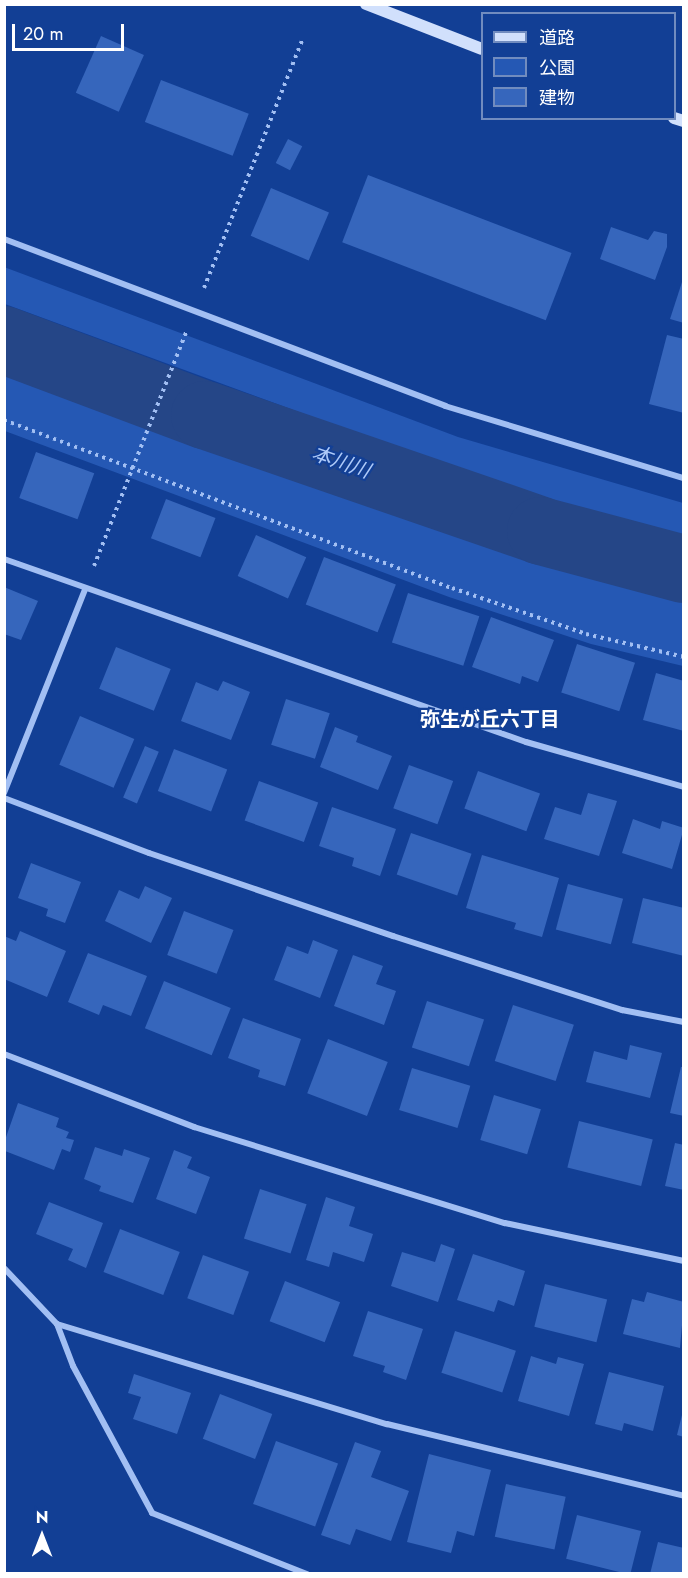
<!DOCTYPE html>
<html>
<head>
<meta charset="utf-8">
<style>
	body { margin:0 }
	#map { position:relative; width:688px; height:1578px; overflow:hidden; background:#123f95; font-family:Jost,"Noto Sans JP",sans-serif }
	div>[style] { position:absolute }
	.green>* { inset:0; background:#2558b4 }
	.river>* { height:68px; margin:-34px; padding:0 34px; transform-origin:34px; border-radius:34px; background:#254687 }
	.building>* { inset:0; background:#3666bc; transform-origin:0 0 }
	.path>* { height:4px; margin-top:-2px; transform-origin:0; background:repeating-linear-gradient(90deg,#a2bff3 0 3px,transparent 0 7.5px) }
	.minor>* { height:6px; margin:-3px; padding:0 3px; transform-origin:3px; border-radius:3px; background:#a2bff3 }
	.secondary>* { height:12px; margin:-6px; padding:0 6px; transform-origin:6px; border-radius:6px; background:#d1e0fc }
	span { translate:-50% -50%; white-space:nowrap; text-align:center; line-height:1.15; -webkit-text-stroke:4.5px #123f95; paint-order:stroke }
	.water-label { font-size:20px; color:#aecaf9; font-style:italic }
	.neighbourhood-label { font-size:20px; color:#fff; font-weight:700 }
	.frame { position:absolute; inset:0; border:6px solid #fff; pointer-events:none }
	.legend { position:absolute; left:481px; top:12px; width:195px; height:108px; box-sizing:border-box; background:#123f95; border:2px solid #718cbf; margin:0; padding:8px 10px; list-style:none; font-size:18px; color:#fff }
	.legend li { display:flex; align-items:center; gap:12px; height:30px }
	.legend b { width:30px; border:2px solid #718cbf }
	.north { position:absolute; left:12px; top:1506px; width:60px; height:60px; -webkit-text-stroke:4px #123f95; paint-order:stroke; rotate:0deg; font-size:16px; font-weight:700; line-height:24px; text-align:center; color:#fff }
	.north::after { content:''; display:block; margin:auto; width:21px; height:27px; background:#fff; clip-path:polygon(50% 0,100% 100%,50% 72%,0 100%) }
	.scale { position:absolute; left:12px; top:24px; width:112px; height:27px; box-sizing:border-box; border:3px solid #fff; border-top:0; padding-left:8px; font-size:18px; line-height:21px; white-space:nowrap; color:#fff; -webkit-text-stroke:4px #123f95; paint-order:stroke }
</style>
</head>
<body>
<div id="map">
	<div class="green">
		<div style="clip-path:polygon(4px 267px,458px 437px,683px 503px,683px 545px,625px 532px,5px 304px)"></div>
		<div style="clip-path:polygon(5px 356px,622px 582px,683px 597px,683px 666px,591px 644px,449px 597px,5px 431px)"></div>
	</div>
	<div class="river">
		<div style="left:4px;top:340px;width:215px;rotate:20.5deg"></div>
		<div style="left:205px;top:415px;width:355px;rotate:19deg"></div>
		<div style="left:541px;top:531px;width:148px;rotate:14.9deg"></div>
	</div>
	<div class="building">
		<div style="left:101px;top:36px;width:47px;height:62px;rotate:24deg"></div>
		<div style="left:161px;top:80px;width:94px;height:45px;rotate:21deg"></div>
		<div style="left:288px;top:139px;width:16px;height:27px;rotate:27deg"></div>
		<div style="left:368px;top:175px;width:218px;height:72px;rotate:21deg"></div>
		<div style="left:271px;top:188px;width:63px;height:52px;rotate:23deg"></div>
		<div style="clip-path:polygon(611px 227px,648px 240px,654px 231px,667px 234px,667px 247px,655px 280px,600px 259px)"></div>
		<div style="clip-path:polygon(683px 279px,684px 279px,684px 323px,670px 319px)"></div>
		<div style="clip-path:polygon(667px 335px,684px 339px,684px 413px,649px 404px)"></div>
		<div style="left:36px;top:452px;width:62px;height:49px;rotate:20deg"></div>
		<div style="left:166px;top:499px;width:53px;height:42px;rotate:21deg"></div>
		<div style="left:256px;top:535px;width:55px;height:45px;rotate:24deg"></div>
		<div style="left:324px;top:557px;width:77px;height:51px;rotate:21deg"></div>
		<div style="clip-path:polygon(4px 587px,38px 601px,21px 640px,4px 634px)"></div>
		<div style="left:408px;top:593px;width:75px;height:52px;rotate:18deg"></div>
		<div style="clip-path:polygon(491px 617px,554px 640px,538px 682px,522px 676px,520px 684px,472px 667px)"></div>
		<div style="left:577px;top:644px;width:61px;height:51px;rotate:18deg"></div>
		<div style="left:116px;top:647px;width:59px;height:45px;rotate:22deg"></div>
		<div style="clip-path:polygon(656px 673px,684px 681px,684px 731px,643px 720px)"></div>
		<div style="clip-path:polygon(223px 681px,250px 692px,231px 740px,181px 721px,196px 682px,218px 691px)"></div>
		<div style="left:286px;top:699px;width:46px;height:48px;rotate:18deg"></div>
		<div style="left:80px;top:716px;width:59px;height:53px;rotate:23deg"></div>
		<div style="clip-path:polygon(335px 727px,358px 736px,356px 742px,392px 756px,378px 790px,320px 767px)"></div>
		<div style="left:145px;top:746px;width:15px;height:56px;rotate:23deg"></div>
		<div style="left:174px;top:749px;width:57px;height:45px;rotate:21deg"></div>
		<div style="left:409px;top:765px;width:47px;height:46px;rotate:20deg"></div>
		<div style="left:478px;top:771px;width:66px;height:40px;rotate:20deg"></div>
		<div style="left:259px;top:781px;width:63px;height:42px;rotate:20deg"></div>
		<div style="clip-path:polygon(588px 793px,617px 801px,599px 856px,544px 839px,555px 807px,581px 815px)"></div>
		<div style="clip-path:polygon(332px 807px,396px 829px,380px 876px,352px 866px,354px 858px,319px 846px)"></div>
		<div style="clip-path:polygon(633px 819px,660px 829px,662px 821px,684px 828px,672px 869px,622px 853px)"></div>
		<div style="left:411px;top:833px;width:64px;height:44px;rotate:19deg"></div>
		<div style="clip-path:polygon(482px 855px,559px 878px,542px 937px,514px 929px,516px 923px,466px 908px)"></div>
		<div style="clip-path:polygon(31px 863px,81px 882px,65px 923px,46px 916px,48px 909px,18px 898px)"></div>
		<div style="left:568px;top:884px;width:57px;height:47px;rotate:15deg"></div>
		<div style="clip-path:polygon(145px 886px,172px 898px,151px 943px,105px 921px,119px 890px,139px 899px)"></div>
		<div style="clip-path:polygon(643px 898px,684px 908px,684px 956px,632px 943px)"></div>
		<div style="left:184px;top:911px;width:53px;height:47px;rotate:21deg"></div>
		<div style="clip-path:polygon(20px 931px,66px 951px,47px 997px,4px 979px,4px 936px,16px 941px)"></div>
		<div style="clip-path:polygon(313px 940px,338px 950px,320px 998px,274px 980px,287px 946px,308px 954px)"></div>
		<div style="clip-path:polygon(88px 953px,147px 976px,131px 1016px,103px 1005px,99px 1015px,68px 1002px)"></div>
		<div style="clip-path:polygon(353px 955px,383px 966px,376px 984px,396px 991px,384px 1025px,334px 1006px)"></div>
		<div style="left:164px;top:981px;width:72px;height:51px;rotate:22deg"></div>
		<div style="left:427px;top:1001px;width:60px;height:49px;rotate:18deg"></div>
		<div style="left:513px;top:1005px;width:64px;height:59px;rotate:18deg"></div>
		<div style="clip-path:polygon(243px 1018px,301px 1039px,285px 1086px,258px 1077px,260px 1070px,228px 1058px)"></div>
		<div style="left:328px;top:1039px;width:64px;height:58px;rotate:21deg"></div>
		<div style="clip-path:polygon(630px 1045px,662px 1053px,650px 1098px,586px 1082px,594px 1051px,627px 1060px)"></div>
		<div style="clip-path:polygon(681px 1067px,684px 1067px,684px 1116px,670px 1113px)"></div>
		<div style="left:412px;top:1068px;width:61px;height:44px;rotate:17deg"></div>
		<div style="left:494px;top:1095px;width:49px;height:47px;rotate:17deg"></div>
		<div style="clip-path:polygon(18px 1103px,59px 1118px,56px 1127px,69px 1132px,66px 1138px,74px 1140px,70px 1152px,62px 1149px,54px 1170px,5px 1151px,5px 1140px)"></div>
		<div style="left:579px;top:1121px;width:76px;height:48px;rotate:14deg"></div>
		<div style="clip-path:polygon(675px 1143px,684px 1145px,684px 1190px,665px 1186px)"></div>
		<div style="clip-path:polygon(95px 1147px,122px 1156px,124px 1149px,150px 1158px,133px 1203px,99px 1191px,101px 1186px,84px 1179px)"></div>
		<div style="clip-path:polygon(174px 1150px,192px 1157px,187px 1168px,210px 1177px,196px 1214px,156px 1199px)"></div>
		<div style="left:260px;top:1189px;width:49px;height:52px;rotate:18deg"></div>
		<div style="clip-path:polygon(326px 1197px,355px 1207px,349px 1226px,373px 1234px,364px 1262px,333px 1252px,329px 1267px,306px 1260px)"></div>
		<div style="clip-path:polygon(49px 1202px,103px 1223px,86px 1268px,68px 1260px,73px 1249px,36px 1234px)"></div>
		<div style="left:120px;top:1229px;width:64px;height:46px;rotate:21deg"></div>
		<div style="clip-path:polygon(441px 1244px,455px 1249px,438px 1302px,391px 1286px,402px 1252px,435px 1262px)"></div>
		<div style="clip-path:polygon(473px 1254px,525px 1271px,514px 1306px,498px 1300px,494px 1312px,457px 1300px)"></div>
		<div style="left:203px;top:1255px;width:49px;height:46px;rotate:20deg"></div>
		<div style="left:285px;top:1281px;width:59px;height:43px;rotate:21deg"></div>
		<div style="left:545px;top:1284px;width:64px;height:44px;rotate:14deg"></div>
		<div style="clip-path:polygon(647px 1292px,684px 1302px,680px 1348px,623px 1334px,632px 1299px,644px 1302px)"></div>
		<div style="clip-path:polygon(368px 1311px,423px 1329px,406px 1380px,383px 1372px,385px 1366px,353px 1356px)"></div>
		<div style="left:455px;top:1331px;width:64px;height:44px;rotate:18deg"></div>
		<div style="clip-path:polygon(531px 1356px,556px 1364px,558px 1357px,584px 1364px,569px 1416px,518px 1401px)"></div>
		<div style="clip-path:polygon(609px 1372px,664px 1386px,653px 1431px,624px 1423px,622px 1431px,595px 1424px)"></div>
		<div style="clip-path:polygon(134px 1374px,191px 1393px,177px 1434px,133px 1419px,141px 1397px,128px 1393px)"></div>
		<div style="left:220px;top:1394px;width:56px;height:48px;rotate:21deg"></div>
		<div style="clip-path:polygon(683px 1411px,684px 1411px,684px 1437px,677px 1435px)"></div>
		<div style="left:276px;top:1441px;width:66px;height:67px;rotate:20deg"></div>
		<div style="clip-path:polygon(355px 1442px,381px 1451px,371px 1477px,409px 1491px,391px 1541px,356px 1529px,350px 1545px,321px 1535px)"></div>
		<div style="clip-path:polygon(429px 1454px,491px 1470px,474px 1536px,457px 1531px,451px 1553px,407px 1542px)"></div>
		<div style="left:506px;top:1484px;width:61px;height:54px;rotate:12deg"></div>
		<div style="left:577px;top:1515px;width:66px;height:45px;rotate:14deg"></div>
		<div style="clip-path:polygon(658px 1542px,684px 1548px,684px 1574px,650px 1574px)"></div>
	</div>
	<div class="path">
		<div style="left:204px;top:288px;width:269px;rotate:-68.4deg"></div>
		<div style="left:4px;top:420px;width:478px;rotate:20.6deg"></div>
		<div style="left:452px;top:588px;width:142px;rotate:18.9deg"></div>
		<div style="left:586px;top:634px;width:101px;rotate:13.2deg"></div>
		<div style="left:94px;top:566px;width:251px;rotate:-68.5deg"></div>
	</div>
	<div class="minor">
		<div style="left:4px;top:239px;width:472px;rotate:20.7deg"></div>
		<div style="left:445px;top:406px;width:250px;rotate:16.8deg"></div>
		<div style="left:4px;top:559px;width:553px;rotate:19.32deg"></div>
		<div style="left:526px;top:742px;width:164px;rotate:15.9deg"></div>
		<div style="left:4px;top:793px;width:219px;rotate:-68.3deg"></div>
		<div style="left:4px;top:798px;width:155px;rotate:20.8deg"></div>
		<div style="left:149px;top:853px;width:258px;rotate:18.8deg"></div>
		<div style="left:393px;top:936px;width:241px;rotate:17.9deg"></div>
		<div style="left:622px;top:1010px;width:63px;rotate:11deg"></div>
		<div style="left:4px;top:1054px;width:204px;rotate:21deg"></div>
		<div style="left:194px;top:1127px;width:325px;rotate:17.2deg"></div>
		<div style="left:505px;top:1223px;width:183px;rotate:12deg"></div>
		<div style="left:4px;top:1268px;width:77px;rotate:46.6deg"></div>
		<div style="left:57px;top:1324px;width:45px;rotate:69.1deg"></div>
		<div style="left:73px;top:1366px;width:167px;rotate:61.7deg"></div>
		<div style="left:152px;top:1513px;width:167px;rotate:21.5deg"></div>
		<div style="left:57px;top:1324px;width:345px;rotate:16.9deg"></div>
		<div style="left:387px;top:1424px;width:306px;rotate:13.6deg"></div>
	</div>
	<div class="secondary">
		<div style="left:366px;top:4px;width:124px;rotate:21.2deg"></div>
		<div style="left:674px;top:118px;width:10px;rotate:17deg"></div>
	</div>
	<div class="water-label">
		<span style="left:341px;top:462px;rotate:19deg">本川川</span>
	</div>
	<div class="neighbourhood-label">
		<span style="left:490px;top:719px">弥生が丘六丁目</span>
	</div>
	<div class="frame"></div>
	<ul class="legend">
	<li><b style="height:8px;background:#d1e0fc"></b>道路</li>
	<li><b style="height:16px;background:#2558b4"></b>公園</li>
	<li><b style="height:16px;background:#3666bc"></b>建物</li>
	</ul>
	<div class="north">N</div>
	<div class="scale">20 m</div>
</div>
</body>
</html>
